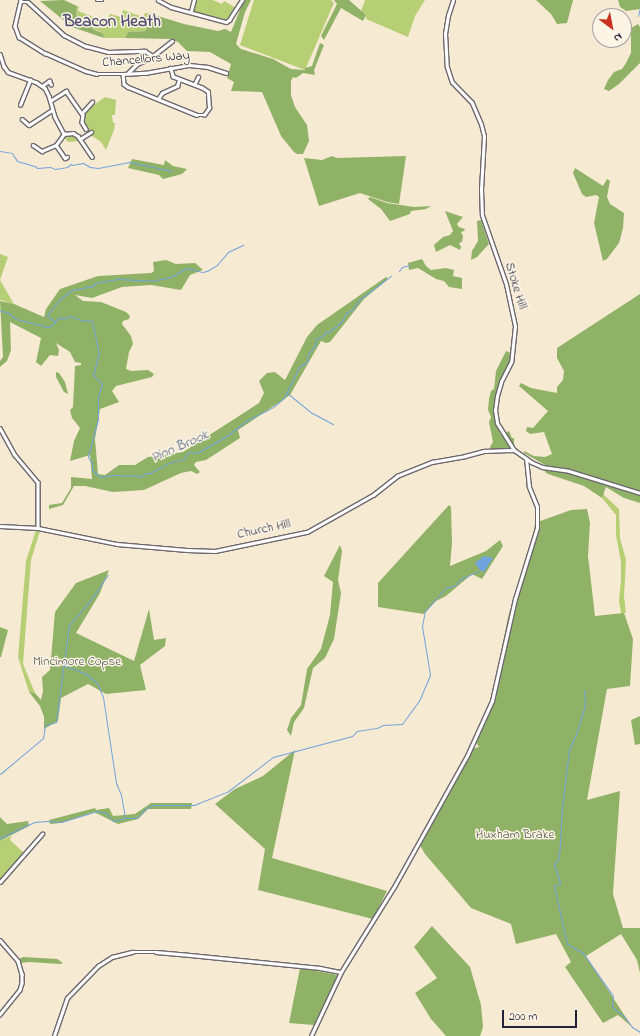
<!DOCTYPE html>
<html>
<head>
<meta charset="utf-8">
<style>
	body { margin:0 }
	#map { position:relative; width:640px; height:1036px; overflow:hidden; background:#f7ead3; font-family:"Indie Flower",sans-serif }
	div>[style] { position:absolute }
	.green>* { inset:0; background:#b6cf75 }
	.forest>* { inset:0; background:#90b266 }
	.water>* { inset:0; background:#71a3dc }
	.stream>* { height:1px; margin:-0.5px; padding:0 0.5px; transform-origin:0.5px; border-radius:0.5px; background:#71a3dc }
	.roads { filter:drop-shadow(1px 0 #6d6870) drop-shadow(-1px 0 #6d6870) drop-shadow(0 1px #6d6870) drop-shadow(0 -1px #6d6870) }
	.minor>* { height:2.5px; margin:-1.25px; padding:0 1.25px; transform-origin:1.25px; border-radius:1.25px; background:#fff }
	.tertiary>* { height:3px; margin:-1.5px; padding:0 1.5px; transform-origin:1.5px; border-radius:1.5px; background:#fff }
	span { translate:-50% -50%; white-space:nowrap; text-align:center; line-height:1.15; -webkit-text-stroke:3px #fcf5e5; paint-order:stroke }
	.street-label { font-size:13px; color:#22223b }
	.park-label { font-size:13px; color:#4e564c }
	.water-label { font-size:14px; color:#42567b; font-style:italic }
	.district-label { font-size:17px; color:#565072; font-weight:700 }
	.north { position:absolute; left:592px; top:8px; width:40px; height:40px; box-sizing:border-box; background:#fcf5e5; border:1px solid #a5a1a1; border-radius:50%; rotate:148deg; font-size:11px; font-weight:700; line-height:16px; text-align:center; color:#22223b }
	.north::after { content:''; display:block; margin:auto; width:14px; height:18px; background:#c8321e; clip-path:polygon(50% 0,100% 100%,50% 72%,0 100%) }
	.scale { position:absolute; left:502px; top:1010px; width:75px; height:18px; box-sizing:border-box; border:2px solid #22223b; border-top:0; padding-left:5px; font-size:12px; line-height:14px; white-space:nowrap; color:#22223b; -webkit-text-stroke:3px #fcf5e5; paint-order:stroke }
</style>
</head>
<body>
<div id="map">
	<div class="green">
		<div style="clip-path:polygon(195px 0,213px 0,222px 4px,224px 1px,236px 8px,225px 21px,192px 11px)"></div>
		<div style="clip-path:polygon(254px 0,331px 0,334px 3px,305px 70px,240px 45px)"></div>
		<div style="clip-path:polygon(365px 0,425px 0,415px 16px,408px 37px,366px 19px,366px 15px,361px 11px)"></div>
		<div style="clip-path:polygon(77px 6px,79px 7px,78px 11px,106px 22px,110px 14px,121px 17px,123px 10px,143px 17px,145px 13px,148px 13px,150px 18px,146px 31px,128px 32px,125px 38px,104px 38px,103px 33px,99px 31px,94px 30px,92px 24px,82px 24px,78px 23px,79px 18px,76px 15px)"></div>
		<div style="clip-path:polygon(105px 97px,116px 100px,115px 115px,112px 115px,113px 123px,115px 123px,114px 130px,106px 150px,101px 142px,89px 134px,81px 139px,80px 137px,88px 131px,83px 121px,89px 106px,93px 104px,94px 105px)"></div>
		<div style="clip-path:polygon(67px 134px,75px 136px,80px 141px,68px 142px,63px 136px)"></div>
		<div style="clip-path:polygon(0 254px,8px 257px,0 280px,14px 304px,0 300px)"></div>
		<div style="clip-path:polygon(603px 494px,619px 509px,620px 538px,626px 560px,624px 596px,626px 613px,621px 613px,619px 601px,621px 580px,621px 562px,616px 535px,616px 515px,602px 498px)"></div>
		<div style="clip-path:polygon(36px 530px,40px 531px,31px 560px,23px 664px,35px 693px,29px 692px,18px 657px,26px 561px)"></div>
		<div style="clip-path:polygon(12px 836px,10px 840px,24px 853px,0 880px,0 841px)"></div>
	</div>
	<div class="forest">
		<div style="clip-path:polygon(64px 0,77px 6px,76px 15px,79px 18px,78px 23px,82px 24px,89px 21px,94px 30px,103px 33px,104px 38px,72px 27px,40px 1px)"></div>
		<div style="clip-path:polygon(244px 0,251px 0,245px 12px,236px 44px,241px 49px,273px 59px,291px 69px,305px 70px,305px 68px,312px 66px,320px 43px,324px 45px,314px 70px,315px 75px,303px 73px,296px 78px,293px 77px,291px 81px,291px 95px,295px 107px,307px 125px,309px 141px,303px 154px,297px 154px,294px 152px,281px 136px,262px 92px,231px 91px,234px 82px,227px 78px,231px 64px,210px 52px,187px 51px,178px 42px,170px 39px,125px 38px,128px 32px,146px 31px,149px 18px,148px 13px,184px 24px,218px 31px,225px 29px,231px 32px)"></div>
		<div style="clip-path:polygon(334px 0,349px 0,366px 15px,363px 21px,341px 8px,324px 40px,321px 36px,337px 4px)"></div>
		<div style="clip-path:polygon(536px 0,573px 0,567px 23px,557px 24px,551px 14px)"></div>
		<div style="clip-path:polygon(618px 0,640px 0,640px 9px,626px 11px,620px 7px)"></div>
		<div style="clip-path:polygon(638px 24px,640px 27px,640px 63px,619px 84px,609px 91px,604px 89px,608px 80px,614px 72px,622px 69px,626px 63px,631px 53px,631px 28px)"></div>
		<div style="clip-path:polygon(332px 156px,337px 158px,406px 156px,399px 204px,387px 202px,360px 193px,319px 206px,304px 158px,322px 160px)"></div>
		<div style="clip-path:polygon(132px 159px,164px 165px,165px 160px,173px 166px,187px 169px,182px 174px,163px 179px,159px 175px,128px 168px)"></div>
		<div style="clip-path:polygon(575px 168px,603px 186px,607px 179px,610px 181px,607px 197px,610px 204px,624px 213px,623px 228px,619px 243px,607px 259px,603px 261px,594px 223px,599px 197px,596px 195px,586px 197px,582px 194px,573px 173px)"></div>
		<div style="clip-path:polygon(370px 197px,387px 203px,414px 207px,431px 206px,426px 209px,411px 211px,410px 214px,390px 221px,381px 209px,368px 199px)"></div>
		<div style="clip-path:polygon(445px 211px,463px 217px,457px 224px,459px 227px,465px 229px,464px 231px,461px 232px,463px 236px,462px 242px,459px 243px,461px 247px,460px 250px,450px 245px,436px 252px,434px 245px,443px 237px,450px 235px,453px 231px)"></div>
		<div style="clip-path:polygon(481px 220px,489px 244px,477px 257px,471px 260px,472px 251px,478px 241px,477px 221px)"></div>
		<div style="clip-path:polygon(422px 259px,426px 266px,431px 270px,446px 268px,454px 270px,453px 276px,462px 278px,462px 289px,449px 287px,444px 281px,436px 279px,418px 268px,409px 270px,408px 263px)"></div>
		<div style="clip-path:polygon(166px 260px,176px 264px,195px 263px,203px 270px,190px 275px,181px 290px,151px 285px,122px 287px,92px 298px,75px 295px,83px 301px,101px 302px,126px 312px,130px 316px,129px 319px,123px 321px,122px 324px,131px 336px,133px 344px,129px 352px,126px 369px,131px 371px,148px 370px,154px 374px,152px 377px,116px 386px,112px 391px,119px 402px,100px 409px,95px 439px,98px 474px,105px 475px,119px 465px,135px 465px,148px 457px,183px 452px,259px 403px,264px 393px,259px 381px,267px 373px,275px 372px,285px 380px,307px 337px,317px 325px,386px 277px,388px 279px,364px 299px,330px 342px,326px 343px,321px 341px,290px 395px,238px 430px,240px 438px,206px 460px,196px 462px,194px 465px,200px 472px,197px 474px,191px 471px,181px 473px,144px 490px,113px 492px,85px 486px,74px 486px,63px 505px,49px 509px,49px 505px,62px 503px,71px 488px,71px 477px,92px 479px,90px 455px,70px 461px,74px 441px,80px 428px,72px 418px,70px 410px,73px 407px,75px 366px,81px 365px,81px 363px,75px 362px,70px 352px,56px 343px,59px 350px,58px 356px,50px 355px,41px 366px,36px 362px,41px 338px,10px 322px,11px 350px,7px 361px,0 367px,0 361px,3px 357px,0 301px,14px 304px,44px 317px,46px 309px,60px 289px,98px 276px,151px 273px,154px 271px,153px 262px)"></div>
		<div style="clip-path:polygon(640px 294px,640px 503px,624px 498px,606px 487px,602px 498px,584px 486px,548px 474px,545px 472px,545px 465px,524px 453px,524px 451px,534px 456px,545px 457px,552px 454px,544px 432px,530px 434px,526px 431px,527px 427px,533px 428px,548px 411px,519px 386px,521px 383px,531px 388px,557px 393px,557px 387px,563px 380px,564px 371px,557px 358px,557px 348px)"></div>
		<div style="clip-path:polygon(506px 351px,511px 353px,509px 363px,497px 391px,494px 413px,496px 423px,501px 435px,509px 431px,512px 438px,514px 438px,514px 446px,511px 446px,511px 451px,491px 452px,490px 447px,493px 442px,489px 422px,491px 417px,488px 410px,489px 399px,491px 391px,494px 389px,496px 371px)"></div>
		<div style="clip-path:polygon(56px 372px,59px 373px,65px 382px,68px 394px,64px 392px,56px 377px)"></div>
		<div style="clip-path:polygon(449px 505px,451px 507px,452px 543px,450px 566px,486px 551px,500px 540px,503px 546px,482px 579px,472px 574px,446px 596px,436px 601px,424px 614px,378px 607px,378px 583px)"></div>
		<div style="clip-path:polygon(587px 509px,590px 523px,588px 556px,595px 616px,624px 613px,633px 639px,630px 686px,607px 689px,587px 800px,620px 791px,613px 894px,623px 928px,640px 928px,640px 973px,637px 960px,621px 934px,586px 956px,632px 1027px,618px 1015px,603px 1023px,565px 967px,571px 962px,556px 934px,516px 944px,511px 924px,471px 908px,425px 854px,418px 842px,472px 749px,479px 747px,475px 741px,491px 701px,509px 613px,531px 549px,535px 523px,571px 510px)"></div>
		<div style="clip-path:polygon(340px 545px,342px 551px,338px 580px,341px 593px,334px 639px,325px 658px,313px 668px,304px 708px,294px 722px,291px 736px,287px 730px,291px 718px,301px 705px,307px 669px,321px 649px,330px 615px,333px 582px,324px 576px)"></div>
		<div style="clip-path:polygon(109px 570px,99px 595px,76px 633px,134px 661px,149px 609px,154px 640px,166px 638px,165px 646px,140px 665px,146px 690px,106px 694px,88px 684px,61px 698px,58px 721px,44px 729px,44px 717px,40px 706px,29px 692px,35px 693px,41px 700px,43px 691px,42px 677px,50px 670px,55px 612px,76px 583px)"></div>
		<div style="clip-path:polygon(0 627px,8px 630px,1px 657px,0 657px)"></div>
		<div style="clip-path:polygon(640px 716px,640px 744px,635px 745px,631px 720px)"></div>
		<div style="clip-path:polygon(295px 750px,272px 858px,387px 891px,373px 919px,258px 890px,265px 849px,215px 804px,235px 789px,263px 776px)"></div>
		<div style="clip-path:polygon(151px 803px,192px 803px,191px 809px,148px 809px,138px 819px,118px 824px,94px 812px,61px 823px,50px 824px,49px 820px,95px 808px,96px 810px,109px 808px,113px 816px,135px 814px)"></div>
		<div style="clip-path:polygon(0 817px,7px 824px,28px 821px,29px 826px,0 841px)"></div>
		<div style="clip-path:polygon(432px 926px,470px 967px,481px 1005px,483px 1027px,480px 1036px,446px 1036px,431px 1019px,415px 993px,437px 978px,414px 947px)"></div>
		<div style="clip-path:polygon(23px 957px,57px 959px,63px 963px,60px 964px,29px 962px,20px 963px,17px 960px)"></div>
		<div style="clip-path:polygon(300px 968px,338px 975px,314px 1025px,289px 1023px)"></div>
	</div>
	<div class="water">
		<div style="clip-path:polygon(484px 556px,493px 558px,484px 572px,480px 570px,475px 563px)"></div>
	</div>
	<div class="stream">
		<div style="left:638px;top:16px;width:8px;rotate:-76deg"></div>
		<div style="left:0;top:151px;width:12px;rotate:9deg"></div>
		<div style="left:12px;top:153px;width:9px;rotate:58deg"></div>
		<div style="left:17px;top:161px;width:19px;rotate:16deg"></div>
		<div style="left:35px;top:166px;width:3px;rotate:45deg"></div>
		<div style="left:37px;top:168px;width:13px;rotate:-4deg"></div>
		<div style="left:50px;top:167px;width:5px;rotate:22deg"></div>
		<div style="left:55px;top:169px;width:12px;rotate:-9deg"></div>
		<div style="left:67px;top:167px;width:5px;rotate:-37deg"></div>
		<div style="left:71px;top:164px;width:1px;rotate:45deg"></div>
		<div style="left:72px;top:165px;width:11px;rotate:-10deg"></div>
		<div style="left:83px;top:163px;width:8px;rotate:30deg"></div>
		<div style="left:90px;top:167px;width:8px;rotate:7deg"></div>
		<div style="left:98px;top:168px;width:32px;rotate:-11deg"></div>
		<div style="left:129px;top:162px;width:44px;rotate:11.8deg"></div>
		<div style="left:399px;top:271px;width:5px;rotate:-53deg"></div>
		<div style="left:402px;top:267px;width:8px;rotate:-14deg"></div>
		<div style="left:0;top:311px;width:7px;rotate:8deg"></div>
		<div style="left:7px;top:312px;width:11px;rotate:38deg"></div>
		<div style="left:16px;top:319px;width:32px;rotate:14deg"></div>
		<div style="left:47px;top:327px;width:3px"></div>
		<div style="left:50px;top:327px;width:13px;rotate:-48deg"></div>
		<div style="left:59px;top:317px;width:4px;rotate:27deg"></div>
		<div style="left:63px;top:319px;width:8px;rotate:-23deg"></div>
		<div style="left:70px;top:316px;width:12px;rotate:20deg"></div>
		<div style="left:81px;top:320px;width:11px;rotate:5deg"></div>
		<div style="left:92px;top:321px;width:33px;rotate:78deg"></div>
		<div style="left:99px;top:353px;width:23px;rotate:105deg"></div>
		<div style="left:93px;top:375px;width:13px;rotate:45deg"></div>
		<div style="left:102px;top:384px;width:14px;rotate:107deg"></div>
		<div style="left:98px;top:397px;width:22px;rotate:90deg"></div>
		<div style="left:98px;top:419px;width:39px;rotate:105deg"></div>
		<div style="left:88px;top:457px;width:7px;rotate:56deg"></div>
		<div style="left:92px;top:463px;width:7px;rotate:90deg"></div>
		<div style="left:92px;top:470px;width:11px;rotate:41deg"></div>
		<div style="left:100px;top:477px;width:13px;rotate:-9deg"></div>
		<div style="left:113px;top:475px;width:24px;rotate:2deg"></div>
		<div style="left:137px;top:476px;width:3px;rotate:18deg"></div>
		<div style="left:140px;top:477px;width:7px;rotate:-34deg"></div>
		<div style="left:146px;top:473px;width:4px"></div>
		<div style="left:150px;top:473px;width:21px;rotate:-28deg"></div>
		<div style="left:169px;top:463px;width:16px;rotate:-15deg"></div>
		<div style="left:184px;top:459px;width:8px;rotate:-60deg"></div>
		<div style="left:188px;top:452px;width:7px;rotate:8deg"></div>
		<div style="left:195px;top:453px;width:4px;rotate:-14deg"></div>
		<div style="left:199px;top:452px;width:34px;rotate:-30deg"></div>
		<div style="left:228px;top:435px;width:23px;rotate:-38deg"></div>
		<div style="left:246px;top:421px;width:30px;rotate:-27deg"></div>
		<div style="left:273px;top:407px;width:14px;rotate:-39deg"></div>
		<div style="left:284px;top:398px;width:34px;rotate:-64deg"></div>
		<div style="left:299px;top:367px;width:9px;rotate:-32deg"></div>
		<div style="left:307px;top:362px;width:8px;rotate:-83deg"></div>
		<div style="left:308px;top:354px;width:11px;rotate:-49deg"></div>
		<div style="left:315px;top:346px;width:7px;rotate:-82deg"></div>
		<div style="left:316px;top:339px;width:9px;rotate:-27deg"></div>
		<div style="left:324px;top:335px;width:3px;rotate:-72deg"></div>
		<div style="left:325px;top:332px;width:4px"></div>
		<div style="left:329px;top:332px;width:17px;rotate:-40deg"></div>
		<div style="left:342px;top:321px;width:9px;rotate:-63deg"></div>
		<div style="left:346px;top:313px;width:7px;rotate:-27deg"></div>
		<div style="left:352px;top:310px;width:12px;rotate:-55deg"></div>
		<div style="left:359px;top:300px;width:40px;rotate:-37deg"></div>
		<div style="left:55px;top:322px;width:11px;rotate:-139deg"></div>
		<div style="left:47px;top:315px;width:19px;rotate:-51deg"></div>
		<div style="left:59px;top:300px;width:16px;rotate:-38deg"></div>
		<div style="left:72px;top:290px;width:21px;rotate:-11deg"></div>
		<div style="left:93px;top:286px;width:4px;rotate:-56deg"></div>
		<div style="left:95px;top:283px;width:23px;rotate:-10deg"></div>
		<div style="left:118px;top:279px;width:34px;rotate:3deg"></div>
		<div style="left:152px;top:281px;width:19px;rotate:-12deg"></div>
		<div style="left:171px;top:277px;width:17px;rotate:-31deg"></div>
		<div style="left:186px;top:268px;width:16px;rotate:14deg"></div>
		<div style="left:202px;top:272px;width:5px;rotate:-11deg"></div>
		<div style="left:207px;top:271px;width:12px;rotate:-31deg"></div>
		<div style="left:217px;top:265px;width:17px;rotate:-50deg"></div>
		<div style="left:228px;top:252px;width:17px;rotate:-25deg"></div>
		<div style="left:287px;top:393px;width:32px;rotate:39deg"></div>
		<div style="left:312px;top:413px;width:24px;rotate:28deg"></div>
		<div style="left:63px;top:665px;width:25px;rotate:21deg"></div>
		<div style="left:86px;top:674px;width:14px;rotate:39deg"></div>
		<div style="left:97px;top:683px;width:15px;rotate:67deg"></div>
		<div style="left:103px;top:697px;width:87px;rotate:81.4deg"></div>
		<div style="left:116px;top:783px;width:13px;rotate:67deg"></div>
		<div style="left:121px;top:795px;width:22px;rotate:80deg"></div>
		<div style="left:584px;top:690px;width:15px;rotate:86deg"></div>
		<div style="left:585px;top:705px;width:30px;rotate:107deg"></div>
		<div style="left:576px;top:734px;width:17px;rotate:114deg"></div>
		<div style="left:569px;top:750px;width:57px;rotate:97deg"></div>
		<div style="left:562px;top:807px;width:51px;rotate:93.4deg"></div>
		<div style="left:559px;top:858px;width:8px;rotate:130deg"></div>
		<div style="left:554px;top:864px;width:20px;rotate:72deg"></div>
		<div style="left:560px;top:883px;width:7px;rotate:153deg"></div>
		<div style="left:554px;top:886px;width:59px;rotate:77.4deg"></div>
		<div style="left:567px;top:944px;width:18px;rotate:29deg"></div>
		<div style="left:583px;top:953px;width:52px;rotate:55.1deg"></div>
		<div style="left:613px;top:996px;width:11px;rotate:95deg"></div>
		<div style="left:612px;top:1007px;width:15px;rotate:37deg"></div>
		<div style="left:624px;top:1016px;width:14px;rotate:54deg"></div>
		<div style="left:632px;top:1027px;width:9px;rotate:32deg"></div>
		<div style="left:0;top:774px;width:56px;rotate:-39.9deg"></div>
		<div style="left:43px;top:738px;width:13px;rotate:-81deg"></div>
		<div style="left:45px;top:725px;width:11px;rotate:-15deg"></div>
		<div style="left:56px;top:722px;width:98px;rotate:-82.4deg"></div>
		<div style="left:69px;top:625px;width:32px;rotate:-49deg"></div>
		<div style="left:90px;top:601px;width:32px;rotate:-56deg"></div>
		<div style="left:0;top:838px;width:38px;rotate:-25deg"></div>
		<div style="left:34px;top:822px;width:13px;rotate:-4deg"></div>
		<div style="left:47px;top:821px;width:14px;rotate:4deg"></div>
		<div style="left:61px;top:822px;width:37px;rotate:-17deg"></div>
		<div style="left:96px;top:811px;width:10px;rotate:11deg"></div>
		<div style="left:106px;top:813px;width:11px;rotate:49deg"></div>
		<div style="left:113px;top:821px;width:12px;rotate:-14deg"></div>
		<div style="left:125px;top:818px;width:12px"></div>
		<div style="left:137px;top:818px;width:12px;rotate:-48deg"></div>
		<div style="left:145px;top:809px;width:9px;rotate:-27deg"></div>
		<div style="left:153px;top:805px;width:41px"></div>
		<div style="left:194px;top:805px;width:35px;rotate:-22deg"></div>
		<div style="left:227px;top:792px;width:58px;rotate:-37.3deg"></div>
		<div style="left:273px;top:757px;width:82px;rotate:-14.9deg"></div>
		<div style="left:352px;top:736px;width:7px;rotate:-45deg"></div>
		<div style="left:357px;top:731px;width:20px;rotate:-9deg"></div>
		<div style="left:377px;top:728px;width:7px;rotate:-27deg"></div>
		<div style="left:383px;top:725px;width:19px;rotate:-3deg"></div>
		<div style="left:402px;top:724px;width:29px;rotate:-54deg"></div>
		<div style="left:419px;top:701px;width:28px;rotate:-67deg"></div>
		<div style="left:430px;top:675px;width:50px;rotate:-99.3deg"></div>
		<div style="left:422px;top:626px;width:15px;rotate:-79deg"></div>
		<div style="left:425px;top:611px;width:31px;rotate:-48deg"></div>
		<div style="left:446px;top:588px;width:9px;rotate:-18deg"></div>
		<div style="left:455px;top:585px;width:8px;rotate:-45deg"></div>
		<div style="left:461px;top:579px;width:21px;rotate:-25deg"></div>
	</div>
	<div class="roads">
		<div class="minor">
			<div style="left:21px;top:0;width:27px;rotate:103deg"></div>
			<div style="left:15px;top:26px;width:12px;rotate:70deg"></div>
			<div style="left:19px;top:37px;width:31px;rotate:32deg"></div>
			<div style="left:45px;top:53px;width:45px;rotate:23.7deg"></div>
			<div style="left:86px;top:71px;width:11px;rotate:15deg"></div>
			<div style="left:97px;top:74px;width:26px"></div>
			<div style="left:123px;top:74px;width:22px;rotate:-3deg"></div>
			<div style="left:145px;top:73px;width:45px;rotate:-10.3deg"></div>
			<div style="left:189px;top:65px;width:19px;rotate:6deg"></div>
			<div style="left:208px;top:67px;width:19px;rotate:18deg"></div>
			<div style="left:97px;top:0;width:5px"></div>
			<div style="left:158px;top:0;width:15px;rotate:28deg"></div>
			<div style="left:171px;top:7px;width:57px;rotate:15.3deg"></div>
			<div style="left:226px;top:22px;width:4px;rotate:-34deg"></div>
			<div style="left:229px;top:20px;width:24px;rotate:-57deg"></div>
			<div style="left:21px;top:2px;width:7px"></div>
			<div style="left:28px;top:2px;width:49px;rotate:42.5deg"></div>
			<div style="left:64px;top:35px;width:25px;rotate:27deg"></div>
			<div style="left:86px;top:46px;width:23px;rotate:15deg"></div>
			<div style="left:108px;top:52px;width:37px;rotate:-2deg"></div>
			<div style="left:145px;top:51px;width:9px;rotate:32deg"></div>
			<div style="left:191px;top:11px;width:11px;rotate:-75deg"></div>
			<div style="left:0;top:54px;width:13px;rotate:72deg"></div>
			<div style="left:4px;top:66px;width:7px;rotate:56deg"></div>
			<div style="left:8px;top:72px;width:30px;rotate:20deg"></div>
			<div style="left:36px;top:82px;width:11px;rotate:34deg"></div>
			<div style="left:45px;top:88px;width:9px;rotate:63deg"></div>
			<div style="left:49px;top:96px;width:22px;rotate:74deg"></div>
			<div style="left:55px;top:117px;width:19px;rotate:62deg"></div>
			<div style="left:128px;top:73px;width:13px;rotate:-45deg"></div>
			<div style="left:137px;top:64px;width:13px;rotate:-23deg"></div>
			<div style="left:149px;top:59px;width:29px;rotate:-38deg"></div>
			<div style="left:123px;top:74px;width:10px;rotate:84deg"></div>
			<div style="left:124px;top:84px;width:5px;rotate:37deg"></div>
			<div style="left:128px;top:87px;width:74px;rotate:22.1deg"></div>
			<div style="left:197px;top:115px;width:7px"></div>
			<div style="left:204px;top:115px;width:9px;rotate:-54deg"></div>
			<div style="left:209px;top:108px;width:16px;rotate:-94deg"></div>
			<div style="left:208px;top:92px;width:7px;rotate:-146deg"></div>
			<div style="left:202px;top:88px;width:31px;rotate:-159deg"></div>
			<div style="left:173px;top:77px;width:9px;rotate:-108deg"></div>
			<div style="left:194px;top:85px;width:9px;rotate:-63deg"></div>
			<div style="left:42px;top:86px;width:9px;rotate:-36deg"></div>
			<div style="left:49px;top:81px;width:4px;rotate:56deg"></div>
			<div style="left:158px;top:99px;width:7px;rotate:-56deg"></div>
			<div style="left:162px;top:93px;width:17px;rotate:-25deg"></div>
			<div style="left:177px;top:86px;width:6px;rotate:-72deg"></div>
			<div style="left:50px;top:101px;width:19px;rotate:-32deg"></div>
			<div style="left:66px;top:91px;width:29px;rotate:55deg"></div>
			<div style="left:83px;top:115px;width:7px;rotate:98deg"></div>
			<div style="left:82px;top:122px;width:8px;rotate:60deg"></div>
			<div style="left:20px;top:105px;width:27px;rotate:-68deg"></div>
			<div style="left:82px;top:113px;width:15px;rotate:-48deg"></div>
			<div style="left:22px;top:119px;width:9px;rotate:41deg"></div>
			<div style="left:29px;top:125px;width:27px;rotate:-33deg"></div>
			<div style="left:64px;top:134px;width:9px;rotate:-6deg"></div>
			<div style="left:73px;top:133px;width:6px;rotate:31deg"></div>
			<div style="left:78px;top:136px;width:25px;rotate:56deg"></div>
			<div style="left:80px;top:139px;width:13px;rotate:-32deg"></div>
			<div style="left:33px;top:145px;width:11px;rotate:34deg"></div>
			<div style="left:42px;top:151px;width:15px;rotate:-23deg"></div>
			<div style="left:56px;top:145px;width:14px;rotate:-54deg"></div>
			<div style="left:56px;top:145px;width:16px;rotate:55deg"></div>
			<div style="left:65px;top:158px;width:2px;rotate:-27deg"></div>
			<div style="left:0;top:428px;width:31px;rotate:61deg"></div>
			<div style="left:15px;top:455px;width:35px;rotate:50deg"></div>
			<div style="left:38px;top:482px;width:46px;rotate:90deg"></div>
			<div style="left:0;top:526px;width:38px;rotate:3deg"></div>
			<div style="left:38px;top:528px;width:81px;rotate:11.4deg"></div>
			<div style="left:117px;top:544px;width:70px;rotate:4.9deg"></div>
			<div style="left:187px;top:550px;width:28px;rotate:2deg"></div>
			<div style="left:215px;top:551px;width:94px;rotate:-11.7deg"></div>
			<div style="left:307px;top:532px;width:76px;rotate:-29.3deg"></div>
			<div style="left:373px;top:495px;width:31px;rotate:-38deg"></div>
			<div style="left:397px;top:476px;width:38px;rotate:-22deg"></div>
			<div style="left:432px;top:462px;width:34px;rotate:-10deg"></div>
			<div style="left:465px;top:456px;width:20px;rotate:-15deg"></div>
			<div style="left:484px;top:451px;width:30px;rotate:-2deg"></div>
			<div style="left:0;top:882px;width:64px;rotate:-48.8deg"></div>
			<div style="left:0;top:940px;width:28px;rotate:49deg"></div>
			<div style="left:18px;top:961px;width:14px;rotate:73deg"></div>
			<div style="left:22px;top:974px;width:9px;rotate:90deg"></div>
			<div style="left:22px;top:983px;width:7px;rotate:106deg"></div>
			<div style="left:20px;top:990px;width:32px;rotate:129deg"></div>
			<div style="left:54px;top:1036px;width:40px;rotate:-71.1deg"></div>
			<div style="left:67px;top:998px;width:45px;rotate:-45.9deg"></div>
			<div style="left:98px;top:966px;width:17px;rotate:-33deg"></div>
			<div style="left:112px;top:957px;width:21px;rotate:-14deg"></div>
			<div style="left:132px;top:952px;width:24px"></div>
			<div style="left:156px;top:952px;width:34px;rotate:5deg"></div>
			<div style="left:190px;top:955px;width:131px;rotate:5.7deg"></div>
			<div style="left:320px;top:968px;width:21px;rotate:11deg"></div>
			<div style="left:311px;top:1036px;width:71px;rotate:-64.9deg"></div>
			<div style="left:341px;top:972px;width:100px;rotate:-58.1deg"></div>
			<div style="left:394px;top:887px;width:150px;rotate:-60.9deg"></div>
			<div style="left:467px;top:756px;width:60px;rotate:-65.6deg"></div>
			<div style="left:492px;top:701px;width:105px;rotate:-77.3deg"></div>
			<div style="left:515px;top:599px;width:74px;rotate:-72.8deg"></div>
			<div style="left:537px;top:528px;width:21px;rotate:-90deg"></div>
			<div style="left:537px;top:507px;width:22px;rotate:-112deg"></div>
			<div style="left:529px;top:487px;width:28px;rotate:-96deg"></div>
		</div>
		<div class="tertiary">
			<div style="left:453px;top:0;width:16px;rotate:108deg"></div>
			<div style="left:448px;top:15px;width:18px;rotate:99deg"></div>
			<div style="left:445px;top:33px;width:34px;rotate:87deg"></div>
			<div style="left:447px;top:67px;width:16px;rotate:72deg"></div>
			<div style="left:452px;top:82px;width:29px;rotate:46deg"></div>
			<div style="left:472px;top:103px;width:23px;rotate:67deg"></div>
			<div style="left:481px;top:124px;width:12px;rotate:76deg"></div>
			<div style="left:484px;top:136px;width:53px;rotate:93.2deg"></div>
			<div style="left:481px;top:189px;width:26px;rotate:88deg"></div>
			<div style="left:482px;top:215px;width:73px;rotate:70.8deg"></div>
			<div style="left:506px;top:284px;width:43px;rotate:77.9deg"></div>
			<div style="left:515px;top:326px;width:36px;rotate:96deg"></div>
			<div style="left:511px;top:362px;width:22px;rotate:117deg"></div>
			<div style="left:501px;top:382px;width:15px;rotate:106deg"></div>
			<div style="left:497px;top:396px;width:14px;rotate:98deg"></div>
			<div style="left:495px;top:410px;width:13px;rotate:81deg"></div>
			<div style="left:497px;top:423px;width:32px;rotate:58deg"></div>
			<div style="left:514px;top:450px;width:21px;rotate:35deg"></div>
			<div style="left:531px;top:462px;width:12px;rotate:24deg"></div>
			<div style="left:542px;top:467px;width:27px;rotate:8deg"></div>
			<div style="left:569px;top:471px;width:74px;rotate:17.2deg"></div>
		</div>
	</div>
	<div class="street-label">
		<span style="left:146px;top:60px;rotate:-5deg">Chancellors Way</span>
		<span style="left:515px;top:286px;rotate:73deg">Stoke Hill</span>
		<span style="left:264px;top:530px;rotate:-12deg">Church Hill</span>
	</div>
	<div class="park-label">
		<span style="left:77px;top:662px">Mincimore Copse</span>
		<span style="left:515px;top:835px">Huxham Brake</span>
	</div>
	<div class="water-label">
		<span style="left:180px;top:447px;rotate:-24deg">Pinn Brook</span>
	</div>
	<div class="district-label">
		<span style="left:112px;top:22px">Beacon Heath</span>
	</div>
	<div class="north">N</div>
	<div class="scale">200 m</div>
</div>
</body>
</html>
